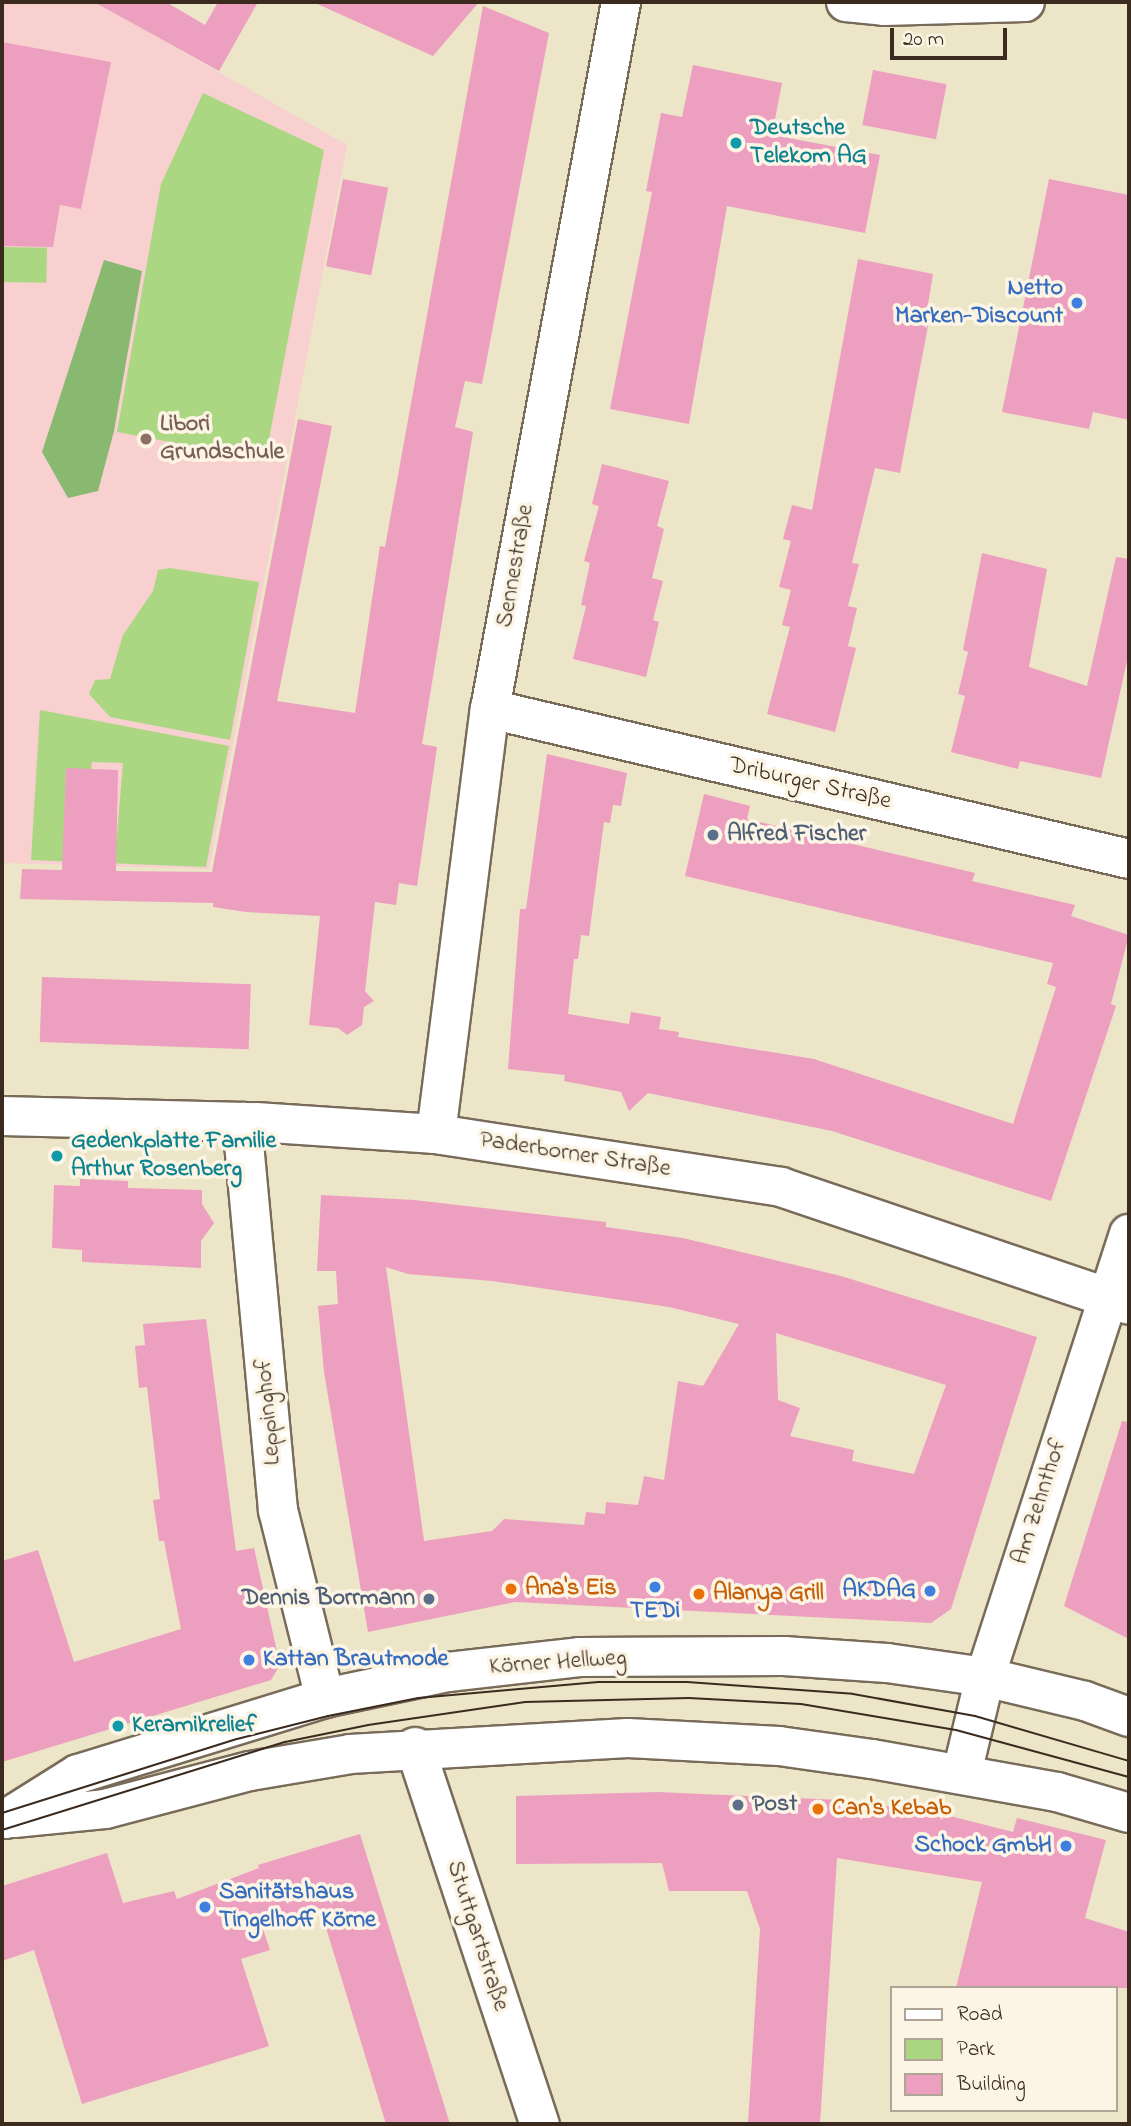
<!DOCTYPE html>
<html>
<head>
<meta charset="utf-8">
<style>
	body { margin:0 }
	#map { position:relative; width:1131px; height:2126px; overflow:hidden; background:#ece5c7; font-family:"Indie Flower",sans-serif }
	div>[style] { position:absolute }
	.built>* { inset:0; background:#f7d0cf }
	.green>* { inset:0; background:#acd782; transform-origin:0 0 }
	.forest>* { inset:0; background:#89b870 }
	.building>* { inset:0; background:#ed9fc0; transform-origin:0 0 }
	.roads { filter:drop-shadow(2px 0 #796b59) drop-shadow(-2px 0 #796b59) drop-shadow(0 2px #796b59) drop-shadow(0 -2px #796b59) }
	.minor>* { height:38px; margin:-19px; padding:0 19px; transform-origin:19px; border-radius:19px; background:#fff }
	.secondary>* { height:38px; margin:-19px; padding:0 19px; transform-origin:19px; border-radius:19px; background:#fff }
	.tram>* { height:2px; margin:-1px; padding:0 1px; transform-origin:1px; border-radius:1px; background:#3b2a1e }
	.dots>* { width:19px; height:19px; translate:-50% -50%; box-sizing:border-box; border:4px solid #fcf5e5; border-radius:50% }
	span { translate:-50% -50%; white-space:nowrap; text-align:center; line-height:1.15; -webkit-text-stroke:7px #fcf5e5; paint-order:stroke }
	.culture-label { font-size:24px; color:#0d838f; font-weight:700 }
	.left { translate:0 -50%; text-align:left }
	.shop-label { font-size:24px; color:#366cbe; font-weight:700 }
	.right { translate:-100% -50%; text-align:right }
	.education-label { font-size:24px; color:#785e54; font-weight:700 }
	.street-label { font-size:24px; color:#3b2a1e }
	.service-label { font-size:24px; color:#4e5e75; font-weight:700 }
	.food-label { font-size:24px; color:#c56008; font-weight:700 }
	.frame { position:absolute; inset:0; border:4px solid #3b2a1e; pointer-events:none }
	.legend { position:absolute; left:890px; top:1986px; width:228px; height:126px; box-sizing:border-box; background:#fcf5e5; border:2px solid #afa495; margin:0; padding:9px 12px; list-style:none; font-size:21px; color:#3b2a1e }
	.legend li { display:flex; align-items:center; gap:14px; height:35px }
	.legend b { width:35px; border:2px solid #afa495 }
	.scale { position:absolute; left:890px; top:28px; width:117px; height:32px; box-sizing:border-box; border:4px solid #3b2a1e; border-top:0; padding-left:9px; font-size:21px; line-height:24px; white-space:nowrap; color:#3b2a1e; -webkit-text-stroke:5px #fcf5e5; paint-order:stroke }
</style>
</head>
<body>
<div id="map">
	<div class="built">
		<div style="clip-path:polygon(2px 2px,95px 2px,347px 145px,209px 869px,2px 863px)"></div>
	</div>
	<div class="green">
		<div style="clip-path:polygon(203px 93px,324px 150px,265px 460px,117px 432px,161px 184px)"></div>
		<div style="left:2px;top:247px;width:45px;height:35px;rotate:1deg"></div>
		<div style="clip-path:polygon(170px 568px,259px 582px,230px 740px,110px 717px,89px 694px,95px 680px,110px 679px,123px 635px,153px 591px,158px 570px)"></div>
		<div style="clip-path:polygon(evenodd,40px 710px,229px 746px,206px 867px,31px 860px,40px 710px,92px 762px,123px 763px,117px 835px,65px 834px,66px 769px,91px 769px,92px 762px)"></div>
	</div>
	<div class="forest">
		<div style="clip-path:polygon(104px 260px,142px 271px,114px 431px,98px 491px,68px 498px,42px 452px)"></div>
	</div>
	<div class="building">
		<div style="clip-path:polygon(94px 2px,166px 2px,205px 25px,218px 2px,258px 2px,219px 71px)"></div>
		<div style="clip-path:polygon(313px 2px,479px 2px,433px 56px)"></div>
		<div style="clip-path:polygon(483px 6px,549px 33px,482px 384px,465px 381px,455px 427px,473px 432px,422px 744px,437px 747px,417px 886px,399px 883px,396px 905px,375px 902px,365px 991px,374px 1001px,364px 1007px,362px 1025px,347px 1035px,338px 1028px,309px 1025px,320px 916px,246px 912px,213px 907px,213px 903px,20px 899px,22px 869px,62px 870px,66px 768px,118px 770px,116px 871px,212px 872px,298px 419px,332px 426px,277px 701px,355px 713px,380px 546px,385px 547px)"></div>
		<div style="clip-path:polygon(2px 42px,111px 62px,81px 209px,60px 205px,53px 247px,2px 246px)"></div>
		<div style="clip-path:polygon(693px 65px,782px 83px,772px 135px,880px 155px,865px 233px,727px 206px,689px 424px,610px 409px,652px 192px,646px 191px,661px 113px,682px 117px)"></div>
		<div style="left:873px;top:70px;width:75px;height:56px;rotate:11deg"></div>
		<div style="left:343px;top:179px;width:46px;height:89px;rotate:11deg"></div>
		<div style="clip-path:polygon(1049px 179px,1129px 195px,1129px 420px,1093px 412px,1089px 429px,1002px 412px)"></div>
		<div style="clip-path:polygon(858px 259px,933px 274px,928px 304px,932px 305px,900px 473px,875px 468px,852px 563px,859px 564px,848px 606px,857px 608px,848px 646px,856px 648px,835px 732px,767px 714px,790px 627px,782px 625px,791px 590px,779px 587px,791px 541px,783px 539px,792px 505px,812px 510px)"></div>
		<div style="clip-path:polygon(602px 464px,669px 481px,657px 526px,664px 529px,652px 578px,663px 581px,653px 620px,659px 622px,646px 677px,573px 659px,586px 606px,581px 605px,590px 563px,584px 561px,599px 506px,592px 504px)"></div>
		<div style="clip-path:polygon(982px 553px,1047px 569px,1029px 667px,1087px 686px,1116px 557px,1129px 559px,1129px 652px,1101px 778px,1020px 761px,1018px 769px,951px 752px,965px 696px,958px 694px,968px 652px,963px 650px)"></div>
		<div style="clip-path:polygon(547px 754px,627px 773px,621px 806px,613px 805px,610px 823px,604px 822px,589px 936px,581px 935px,578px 959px,574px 959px,568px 1014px,629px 1024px,631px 1012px,661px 1017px,659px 1029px,679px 1032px,678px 1037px,814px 1059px,1013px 1124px,1056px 987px,1047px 984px,1053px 963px,685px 876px,704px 794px,750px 806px,747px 819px,975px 873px,972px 881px,1075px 905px,1071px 916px,1129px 935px,1111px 1004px,1116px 1006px,1051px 1201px,832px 1131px,648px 1093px,629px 1111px,621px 1092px,564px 1081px,565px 1075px,508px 1069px,520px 909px,526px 909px)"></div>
		<div style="left:42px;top:977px;width:209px;height:65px;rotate:2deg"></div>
		<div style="clip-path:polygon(80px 1179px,128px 1181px,128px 1188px,202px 1190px,202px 1204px,214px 1223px,201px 1241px,201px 1268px,82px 1262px,82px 1250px,52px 1248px,54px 1185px,80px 1186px)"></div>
		<div style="clip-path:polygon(evenodd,321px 1195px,414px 1200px,606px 1222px,606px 1227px,683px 1238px,841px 1276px,1037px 1337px,951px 1609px,931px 1623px,515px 1602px,368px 1632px,324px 1372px,318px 1306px,338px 1304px,336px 1271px,317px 1271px,321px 1195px,386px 1267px,408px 1274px,492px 1281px,669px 1307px,739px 1324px,703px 1386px,678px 1381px,664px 1480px,644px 1476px,638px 1505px,606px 1502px,605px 1514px,586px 1512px,584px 1525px,504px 1519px,492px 1531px,424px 1541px,386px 1267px,321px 1195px,776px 1333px,946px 1385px,914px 1474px,852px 1461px,854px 1450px,790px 1436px,800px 1408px,778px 1400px,776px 1333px)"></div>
		<div style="clip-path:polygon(206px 1319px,236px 1551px,254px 1548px,280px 1665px,271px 1680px,2px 1762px,2px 1561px,38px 1550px,74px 1662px,181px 1629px,164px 1541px,159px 1541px,153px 1500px,160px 1499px,147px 1387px,139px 1388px,135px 1346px,145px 1345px,143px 1324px)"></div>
		<div style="clip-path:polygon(1122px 1421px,1129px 1422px,1129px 1639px,1064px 1606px)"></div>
		<div style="clip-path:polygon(658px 1792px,841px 1800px,938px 1813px,1013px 1832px,1017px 1818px,1106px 1840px,1085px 1918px,1129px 1932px,1129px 1988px,956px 1988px,982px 1882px,837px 1858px,820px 2124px,748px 2124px,760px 1929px,747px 1891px,669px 1891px,662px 1863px,516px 1864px,516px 1796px)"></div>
		<div style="clip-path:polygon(360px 1834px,450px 2124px,386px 2124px,320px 1908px,262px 1926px,270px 1950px,241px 1959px,269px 2046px,82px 2104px,34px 1950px,2px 1961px,2px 1886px,107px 1853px,123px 1903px,174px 1891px,177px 1899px,259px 1868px,258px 1865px)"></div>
	</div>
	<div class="roads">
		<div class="minor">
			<div style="left:846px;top:2px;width:38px;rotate:6deg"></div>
			<div style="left:884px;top:6px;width:141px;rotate:-1.6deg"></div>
			<div style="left:490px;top:709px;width:656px;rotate:13.21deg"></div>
			<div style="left:2px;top:1116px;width:254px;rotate:1.4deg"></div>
			<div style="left:256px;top:1122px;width:180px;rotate:3.8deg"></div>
			<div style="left:436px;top:1134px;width:349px;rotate:8.7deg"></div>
			<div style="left:781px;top:1187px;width:367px;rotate:18.7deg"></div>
			<div style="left:242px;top:1122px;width:390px;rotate:84.7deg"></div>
			<div style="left:278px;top:1510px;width:194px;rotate:76deg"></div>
			<div style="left:436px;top:1134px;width:428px;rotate:-82.8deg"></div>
			<div style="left:490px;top:709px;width:719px;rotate:-79.5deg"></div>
			<div style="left:415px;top:1747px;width:397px;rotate:71.7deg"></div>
			<div style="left:962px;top:1773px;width:99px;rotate:-76.5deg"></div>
			<div style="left:985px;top:1677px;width:466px;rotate:-72deg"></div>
		</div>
		<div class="secondary">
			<div style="left:14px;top:1818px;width:91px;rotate:-5.6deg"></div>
			<div style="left:105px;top:1809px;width:150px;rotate:-14.7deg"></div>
			<div style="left:250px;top:1771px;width:101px;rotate:-9.6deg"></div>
			<div style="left:350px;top:1754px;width:278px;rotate:-3.3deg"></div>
			<div style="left:628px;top:1738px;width:151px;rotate:3deg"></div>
			<div style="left:779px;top:1746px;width:94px;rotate:8deg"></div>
			<div style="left:872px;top:1759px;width:188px;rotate:10.1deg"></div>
			<div style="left:1057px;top:1792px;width:75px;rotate:16.3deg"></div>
			<div style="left:6px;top:1819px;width:85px;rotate:-32deg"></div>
			<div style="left:78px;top:1774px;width:258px;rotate:-17.1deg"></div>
			<div style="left:325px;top:1698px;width:126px;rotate:-11.9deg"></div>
			<div style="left:448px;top:1672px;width:132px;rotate:-6.5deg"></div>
			<div style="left:579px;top:1657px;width:205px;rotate:-0.3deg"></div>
			<div style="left:784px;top:1656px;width:103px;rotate:3.9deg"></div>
			<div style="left:887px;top:1663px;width:99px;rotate:8.1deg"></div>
			<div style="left:985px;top:1677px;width:103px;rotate:13.5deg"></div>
			<div style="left:1085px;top:1701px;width:47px;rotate:20deg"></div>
		</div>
	</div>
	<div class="tram">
		<div style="left:2px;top:1813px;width:246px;rotate:-17.5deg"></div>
		<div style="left:237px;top:1739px;width:94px;rotate:-14.2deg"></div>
		<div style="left:328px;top:1716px;width:92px;rotate:-11.3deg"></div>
		<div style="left:418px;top:1698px;width:181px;rotate:-5.1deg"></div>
		<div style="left:598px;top:1682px;width:89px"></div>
		<div style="left:687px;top:1682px;width:166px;rotate:4.1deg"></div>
		<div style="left:853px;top:1694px;width:124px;rotate:10.2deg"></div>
		<div style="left:975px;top:1716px;width:160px;rotate:16.3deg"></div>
		<div style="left:2px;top:1830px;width:296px;rotate:-17.3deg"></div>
		<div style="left:285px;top:1742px;width:85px;rotate:-11.6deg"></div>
		<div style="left:368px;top:1725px;width:159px;rotate:-8.3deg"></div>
		<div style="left:525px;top:1702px;width:164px;rotate:-1.4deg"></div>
		<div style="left:689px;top:1698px;width:112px;rotate:3.1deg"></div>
		<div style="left:801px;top:1704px;width:157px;rotate:9.5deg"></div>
		<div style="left:956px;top:1730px;width:179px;rotate:15.2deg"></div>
	</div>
	<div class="dots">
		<div style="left:736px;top:143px;background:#0f9aa8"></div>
		<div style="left:1077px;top:303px;background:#3f7fe0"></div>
		<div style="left:146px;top:439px;background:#8d6e63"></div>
		<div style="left:713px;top:835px;background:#5c6f8a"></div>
		<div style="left:57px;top:1156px;background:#0f9aa8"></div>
		<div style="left:655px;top:1587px;background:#3f7fe0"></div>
		<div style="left:511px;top:1589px;background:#e8710a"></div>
		<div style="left:930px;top:1591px;background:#3f7fe0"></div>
		<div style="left:699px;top:1594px;background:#e8710a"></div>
		<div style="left:429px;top:1599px;background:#5c6f8a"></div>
		<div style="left:249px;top:1660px;background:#3f7fe0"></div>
		<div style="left:118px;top:1726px;background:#0f9aa8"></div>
		<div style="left:738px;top:1805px;background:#5c6f8a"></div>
		<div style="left:818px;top:1809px;background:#e8710a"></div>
		<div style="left:1066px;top:1846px;background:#3f7fe0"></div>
		<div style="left:205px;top:1907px;background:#3f7fe0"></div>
	</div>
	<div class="culture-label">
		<span class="left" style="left:750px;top:143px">Deutsche<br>Telekom AG</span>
		<span class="left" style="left:71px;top:1156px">Gedenkplatte Familie<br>Arthur Rosenberg</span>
		<span class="left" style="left:132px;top:1726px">Keramikrelief</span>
	</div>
	<div class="shop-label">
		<span class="right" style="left:1063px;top:303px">Netto<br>Marken-Discount</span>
		<span class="right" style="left:916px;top:1591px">AKDAG</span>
		<span style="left:655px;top:1612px">TEDi</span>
		<span class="left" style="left:263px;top:1660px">Kattan Brautmode</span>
		<span class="right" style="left:1052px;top:1846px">Schock GmbH</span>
		<span class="left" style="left:219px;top:1907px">Sanitätshaus<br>Tingelhoff Körne</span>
	</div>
	<div class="education-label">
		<span class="left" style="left:160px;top:439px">Libori<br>Grundschule</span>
	</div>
	<div class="street-label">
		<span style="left:516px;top:566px;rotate:-80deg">Sennestraße</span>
		<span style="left:810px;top:784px;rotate:13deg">Driburger Straße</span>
		<span style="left:575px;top:1155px;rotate:9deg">Paderborner Straße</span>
		<span style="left:269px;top:1412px;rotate:-95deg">Leppinghof</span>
		<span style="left:1040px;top:1502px;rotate:-72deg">Am Zehnthof</span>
		<span style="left:558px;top:1663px;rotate:-4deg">Körner Hellweg</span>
		<span style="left:477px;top:1936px;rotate:72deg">Stuttgartstraße</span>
	</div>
	<div class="service-label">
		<span class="left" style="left:727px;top:835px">Alfred Fischer</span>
		<span class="right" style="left:415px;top:1599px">Dennis Borrmann</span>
		<span class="left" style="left:752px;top:1805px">Post</span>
	</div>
	<div class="food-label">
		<span class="left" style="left:525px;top:1589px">Ana's Eis</span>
		<span class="left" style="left:713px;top:1594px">Alanya Grill</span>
		<span class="left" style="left:832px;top:1809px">Can's Kebab</span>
	</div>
	<div class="frame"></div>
	<ul class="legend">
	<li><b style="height:9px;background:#fff"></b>Road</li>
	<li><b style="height:19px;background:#acd782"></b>Park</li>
	<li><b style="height:19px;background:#ed9fc0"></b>Building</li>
	</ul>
	<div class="scale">20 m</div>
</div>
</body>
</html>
